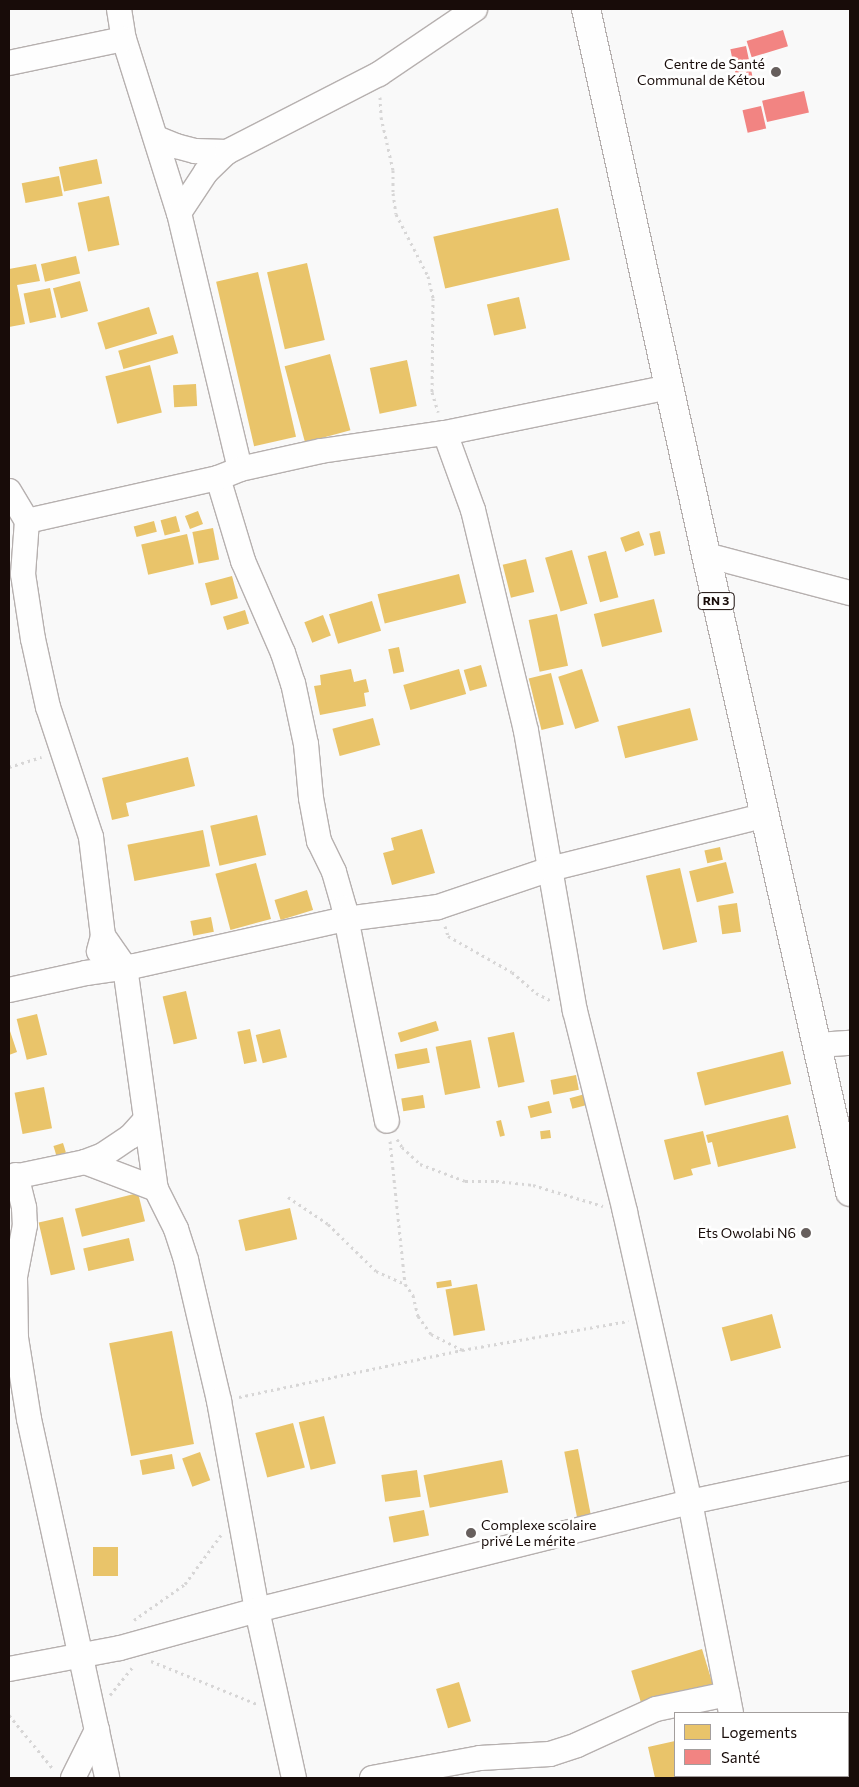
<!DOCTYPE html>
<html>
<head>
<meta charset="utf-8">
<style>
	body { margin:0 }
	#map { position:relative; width:859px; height:1787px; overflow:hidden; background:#f9f9f9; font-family:Commissioner,sans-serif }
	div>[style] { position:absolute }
	.homes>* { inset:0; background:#e9c46a; transform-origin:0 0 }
	.health>* { inset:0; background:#f28482; transform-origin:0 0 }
	.path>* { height:3px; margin-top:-1.5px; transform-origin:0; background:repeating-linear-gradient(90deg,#d7d6d6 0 2.5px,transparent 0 6.5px) }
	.roads { filter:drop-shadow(1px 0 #b6b0af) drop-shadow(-1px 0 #b6b0af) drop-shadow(0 1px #b6b0af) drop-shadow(0 -1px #b6b0af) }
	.minor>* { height:24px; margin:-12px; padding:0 12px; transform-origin:12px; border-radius:12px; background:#fefefe }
	.major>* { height:28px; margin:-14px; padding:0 14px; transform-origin:14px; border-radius:14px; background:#fefefe }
	.dots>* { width:14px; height:14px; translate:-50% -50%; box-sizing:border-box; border:2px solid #fff; border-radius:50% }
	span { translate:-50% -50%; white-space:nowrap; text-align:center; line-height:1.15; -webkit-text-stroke:5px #fff; paint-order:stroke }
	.shield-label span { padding:1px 4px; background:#fff; border:1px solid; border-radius:4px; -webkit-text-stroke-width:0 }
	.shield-label { font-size:12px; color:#180c09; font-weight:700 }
	.poi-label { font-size:14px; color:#180c09 }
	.right { translate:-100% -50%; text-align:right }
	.left { translate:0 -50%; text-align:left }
	.frame { position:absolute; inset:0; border:10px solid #180c09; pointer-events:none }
	.legend { position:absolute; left:674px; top:1712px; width:175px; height:65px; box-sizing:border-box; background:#fff; border:1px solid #a39e9d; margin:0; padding:6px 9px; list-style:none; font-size:15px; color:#180c09 }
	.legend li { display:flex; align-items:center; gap:10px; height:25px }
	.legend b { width:25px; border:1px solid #a39e9d }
</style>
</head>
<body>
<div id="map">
	<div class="homes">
		<div style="left:97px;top:159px;width:25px;height:39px;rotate:78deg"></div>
		<div style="left:59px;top:176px;width:20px;height:38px;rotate:79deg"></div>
		<div style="left:109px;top:196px;width:50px;height:32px;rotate:78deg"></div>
		<div style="left:558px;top:208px;width:53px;height:128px;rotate:77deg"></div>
		<div style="left:76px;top:256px;width:18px;height:36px;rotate:77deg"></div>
		<div style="left:307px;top:263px;width:79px;height:41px;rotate:77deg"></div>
		<div style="clip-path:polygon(36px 264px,40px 281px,17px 285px,25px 324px,9px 327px,9px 269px)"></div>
		<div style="left:258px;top:272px;width:169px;height:43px;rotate:77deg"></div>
		<div style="left:80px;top:281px;width:31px;height:28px;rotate:75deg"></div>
		<div style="left:50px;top:288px;width:30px;height:27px;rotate:78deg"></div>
		<div style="left:519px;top:297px;width:32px;height:33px;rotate:77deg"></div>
		<div style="left:149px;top:307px;width:28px;height:54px;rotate:73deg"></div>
		<div style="left:173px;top:335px;width:19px;height:57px;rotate:74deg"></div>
		<div style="left:330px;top:354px;width:79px;height:47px;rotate:75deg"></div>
		<div style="left:407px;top:360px;width:47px;height:38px;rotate:78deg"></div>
		<div style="left:150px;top:365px;width:49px;height:46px;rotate:76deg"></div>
		<div style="left:196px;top:384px;width:22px;height:23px;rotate:87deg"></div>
		<div style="left:198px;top:511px;width:14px;height:14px;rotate:69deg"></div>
		<div style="left:176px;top:516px;width:16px;height:16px;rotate:75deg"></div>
		<div style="left:154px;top:521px;width:11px;height:21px;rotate:75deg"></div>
		<div style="left:213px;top:528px;width:32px;height:21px;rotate:79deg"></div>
		<div style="left:639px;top:531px;width:15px;height:20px;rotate:70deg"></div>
		<div style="left:660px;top:531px;width:23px;height:11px;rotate:77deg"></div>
		<div style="left:187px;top:534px;width:31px;height:47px;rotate:77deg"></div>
		<div style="left:572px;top:550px;width:56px;height:28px;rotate:74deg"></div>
		<div style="left:606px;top:551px;width:48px;height:19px;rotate:75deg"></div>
		<div style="left:526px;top:559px;width:34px;height:24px;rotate:76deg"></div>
		<div style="left:459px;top:574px;width:30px;height:84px;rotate:76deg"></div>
		<div style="left:232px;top:576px;width:23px;height:28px;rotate:75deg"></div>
		<div style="left:654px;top:599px;width:34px;height:62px;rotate:76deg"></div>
		<div style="left:372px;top:601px;width:31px;height:45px;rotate:73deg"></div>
		<div style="left:245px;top:610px;width:14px;height:23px;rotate:73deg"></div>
		<div style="left:557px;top:614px;width:53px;height:29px;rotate:78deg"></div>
		<div style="left:323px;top:615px;width:22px;height:20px;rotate:69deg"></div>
		<div style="left:399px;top:647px;width:25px;height:11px;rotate:78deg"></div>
		<div style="left:481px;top:665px;width:22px;height:18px;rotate:74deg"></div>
		<div style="clip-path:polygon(351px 669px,354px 682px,366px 679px,369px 692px,364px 693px,366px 706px,320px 715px,314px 686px,321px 685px,320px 675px)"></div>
		<div style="left:459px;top:669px;width:26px;height:58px;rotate:74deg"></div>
		<div style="left:582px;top:669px;width:55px;height:25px;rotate:72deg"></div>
		<div style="left:551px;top:673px;width:53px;height:23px;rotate:76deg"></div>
		<div style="left:690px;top:708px;width:33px;height:75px;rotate:76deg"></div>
		<div style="left:373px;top:718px;width:28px;height:42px;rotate:75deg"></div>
		<div style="clip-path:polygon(188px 757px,195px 786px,126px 803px,129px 816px,112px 820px,102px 778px)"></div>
		<div style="left:257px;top:815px;width:41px;height:48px;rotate:77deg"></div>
		<div style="clip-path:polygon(422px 829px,435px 873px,392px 885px,383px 853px,394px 850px,391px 838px)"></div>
		<div style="left:203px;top:830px;width:37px;height:77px;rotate:79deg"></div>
		<div style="left:720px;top:847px;width:13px;height:16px;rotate:77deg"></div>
		<div style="left:726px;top:862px;width:32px;height:38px;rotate:76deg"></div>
		<div style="left:256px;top:863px;width:58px;height:42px;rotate:75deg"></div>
		<div style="left:680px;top:868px;width:76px;height:35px;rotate:77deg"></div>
		<div style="left:307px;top:890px;width:21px;height:34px;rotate:73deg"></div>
		<div style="left:737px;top:903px;width:29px;height:19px;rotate:82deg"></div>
		<div style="left:211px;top:917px;width:15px;height:21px;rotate:79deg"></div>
		<div style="left:186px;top:991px;width:49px;height:24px;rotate:77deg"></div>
		<div style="left:37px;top:1014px;width:42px;height:21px;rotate:76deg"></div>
		<div style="left:436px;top:1021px;width:10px;height:40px;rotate:73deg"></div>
		<div style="clip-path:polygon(9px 1028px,17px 1052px,9px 1055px)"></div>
		<div style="left:250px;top:1029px;width:33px;height:13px;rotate:78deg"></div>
		<div style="left:280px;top:1029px;width:29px;height:25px;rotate:76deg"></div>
		<div style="left:514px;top:1032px;width:51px;height:27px;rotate:78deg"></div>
		<div style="left:471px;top:1040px;width:49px;height:36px;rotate:79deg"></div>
		<div style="left:427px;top:1048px;width:15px;height:33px;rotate:79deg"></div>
		<div style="left:783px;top:1051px;width:34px;height:89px;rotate:76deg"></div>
		<div style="left:576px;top:1075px;width:15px;height:26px;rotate:79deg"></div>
		<div style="left:44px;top:1087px;width:42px;height:30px;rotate:79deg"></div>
		<div style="left:585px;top:1094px;width:11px;height:16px;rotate:75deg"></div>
		<div style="left:423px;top:1095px;width:13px;height:22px;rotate:81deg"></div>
		<div style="left:549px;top:1101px;width:12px;height:22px;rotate:76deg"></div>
		<div style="clip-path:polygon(788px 1115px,796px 1148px,718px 1167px,712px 1142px,708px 1143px,706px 1135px)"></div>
		<div style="left:501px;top:1120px;width:16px;height:5px;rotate:76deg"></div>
		<div style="left:550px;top:1130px;width:8px;height:10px;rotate:83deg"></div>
		<div style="clip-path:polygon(703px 1131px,711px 1164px,691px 1169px,693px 1175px,674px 1180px,664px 1140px)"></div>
		<div style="left:63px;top:1143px;width:10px;height:10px;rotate:73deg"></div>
		<div style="left:138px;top:1193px;width:29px;height:65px;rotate:76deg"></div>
		<div style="left:290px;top:1208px;width:32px;height:53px;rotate:77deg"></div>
		<div style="left:63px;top:1217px;width:54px;height:25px;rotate:77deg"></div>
		<div style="left:129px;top:1238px;width:23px;height:47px;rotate:77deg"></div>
		<div style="left:451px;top:1280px;width:6px;height:15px;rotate:81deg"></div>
		<div style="left:477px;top:1284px;width:47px;height:32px;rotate:80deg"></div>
		<div style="left:772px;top:1314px;width:35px;height:52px;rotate:75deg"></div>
		<div style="left:172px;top:1331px;width:115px;height:64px;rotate:79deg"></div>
		<div style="left:324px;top:1416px;width:49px;height:26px;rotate:76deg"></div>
		<div style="left:293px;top:1423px;width:46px;height:39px;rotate:75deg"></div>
		<div style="left:578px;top:1449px;width:67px;height:14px;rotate:79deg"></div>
		<div style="left:200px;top:1452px;width:30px;height:19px;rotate:70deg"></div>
		<div style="left:172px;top:1454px;width:15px;height:33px;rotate:79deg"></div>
		<div style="left:502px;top:1460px;width:33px;height:80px;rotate:79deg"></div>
		<div style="left:417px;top:1470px;width:27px;height:36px;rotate:82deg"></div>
		<div style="left:424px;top:1510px;width:26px;height:36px;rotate:79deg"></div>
		<div style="left:93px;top:1547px;width:25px;height:29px"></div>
		<div style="left:702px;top:1649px;width:42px;height:74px;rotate:73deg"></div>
		<div style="left:459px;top:1682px;width:41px;height:24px;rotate:73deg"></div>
		<div style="clip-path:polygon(675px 1741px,675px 1776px,722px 1777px,655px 1778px,648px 1747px)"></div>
	</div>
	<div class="health">
		<div style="left:783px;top:30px;width:17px;height:38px;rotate:73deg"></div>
		<div style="left:746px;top:46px;width:35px;height:16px;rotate:78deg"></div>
		<div style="left:804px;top:91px;width:22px;height:43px;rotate:77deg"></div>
		<div style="left:761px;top:106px;width:23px;height:19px;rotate:77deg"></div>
	</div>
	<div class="path">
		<div style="left:380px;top:97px;width:20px;rotate:87deg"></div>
		<div style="left:381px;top:117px;width:54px;rotate:77.2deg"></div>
		<div style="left:393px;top:170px;width:23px;rotate:90deg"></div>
		<div style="left:393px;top:193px;width:21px;rotate:82deg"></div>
		<div style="left:396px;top:214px;width:70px;rotate:62.7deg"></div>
		<div style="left:428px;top:276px;width:23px;rotate:77deg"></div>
		<div style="left:433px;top:298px;width:94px;rotate:90.6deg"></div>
		<div style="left:432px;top:392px;width:21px;rotate:73deg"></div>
		<div style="left:9px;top:767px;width:34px;rotate:-17deg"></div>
		<div style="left:445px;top:926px;width:10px;rotate:73deg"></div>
		<div style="left:448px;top:936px;width:73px;rotate:29.4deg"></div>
		<div style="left:512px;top:972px;width:32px;rotate:41deg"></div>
		<div style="left:536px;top:993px;width:18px;rotate:27deg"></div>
		<div style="left:397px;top:1139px;width:9px;rotate:58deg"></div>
		<div style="left:402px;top:1147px;width:25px;rotate:43deg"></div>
		<div style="left:420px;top:1164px;width:48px;rotate:20.7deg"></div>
		<div style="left:465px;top:1181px;width:31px"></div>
		<div style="left:496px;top:1181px;width:37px;rotate:6deg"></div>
		<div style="left:533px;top:1185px;width:73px;rotate:16.7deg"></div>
		<div style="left:390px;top:1141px;width:144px;rotate:84deg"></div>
		<div style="left:405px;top:1284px;width:14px;rotate:54deg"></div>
		<div style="left:413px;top:1295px;width:22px;rotate:77deg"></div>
		<div style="left:418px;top:1316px;width:22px;rotate:54deg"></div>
		<div style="left:431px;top:1334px;width:35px;rotate:27deg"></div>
		<div style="left:288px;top:1197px;width:48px;rotate:34deg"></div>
		<div style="left:328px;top:1224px;width:67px;rotate:44.4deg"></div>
		<div style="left:376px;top:1271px;width:32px;rotate:24deg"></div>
		<div style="left:239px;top:1397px;width:228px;rotate:-11.9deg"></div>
		<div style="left:462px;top:1350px;width:169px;rotate:-9.9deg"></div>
		<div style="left:134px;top:1620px;width:62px;rotate:-35.2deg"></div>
		<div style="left:185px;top:1584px;width:61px;rotate:-53.7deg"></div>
		<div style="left:151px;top:1661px;width:114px;rotate:22.1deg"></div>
		<div style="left:110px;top:1695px;width:36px;rotate:-51deg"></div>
		<div style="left:9px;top:1715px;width:71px;rotate:50.7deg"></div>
	</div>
	<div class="roads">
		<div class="minor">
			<div style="left:119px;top:9px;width:30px;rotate:81deg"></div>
			<div style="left:124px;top:39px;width:182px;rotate:72.5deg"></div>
			<div style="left:179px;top:213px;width:263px;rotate:76.6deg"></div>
			<div style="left:9px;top:63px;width:117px;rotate:-11.8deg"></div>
			<div style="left:156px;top:138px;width:22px;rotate:22deg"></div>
			<div style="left:176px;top:146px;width:20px;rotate:15deg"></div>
			<div style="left:195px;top:151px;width:32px;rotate:2deg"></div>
			<div style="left:179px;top:213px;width:49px;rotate:-56.6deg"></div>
			<div style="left:206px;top:172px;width:29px;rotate:-44deg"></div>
			<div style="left:227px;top:152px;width:171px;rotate:-27.2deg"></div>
			<div style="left:379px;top:74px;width:116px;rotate:-34.1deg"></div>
			<div style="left:445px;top:433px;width:82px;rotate:70deg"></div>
			<div style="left:473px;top:510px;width:227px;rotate:76.5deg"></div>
			<div style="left:526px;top:731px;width:284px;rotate:80.1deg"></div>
			<div style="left:575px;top:1011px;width:207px;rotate:76deg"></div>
			<div style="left:625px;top:1212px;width:297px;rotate:77.4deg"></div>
			<div style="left:690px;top:1502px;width:215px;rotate:79deg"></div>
			<div style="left:218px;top:478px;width:87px;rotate:73.2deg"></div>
			<div style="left:243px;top:561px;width:100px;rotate:66.5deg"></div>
			<div style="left:283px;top:653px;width:32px;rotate:72deg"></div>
			<div style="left:293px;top:683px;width:62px;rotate:78deg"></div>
			<div style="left:306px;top:744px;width:54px;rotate:84.7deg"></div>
			<div style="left:311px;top:798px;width:44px;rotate:79.5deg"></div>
			<div style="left:319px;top:841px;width:34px;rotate:64deg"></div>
			<div style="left:334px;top:872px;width:37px;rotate:74deg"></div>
			<div style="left:344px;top:908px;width:217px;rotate:78.6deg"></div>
			<div style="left:9px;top:491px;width:35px;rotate:59deg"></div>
			<div style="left:27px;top:521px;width:53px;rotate:94.3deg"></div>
			<div style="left:23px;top:574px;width:66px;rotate:81.3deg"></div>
			<div style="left:33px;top:639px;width:70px;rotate:77.6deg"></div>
			<div style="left:48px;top:707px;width:137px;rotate:71.7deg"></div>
			<div style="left:91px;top:837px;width:100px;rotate:83.1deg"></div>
			<div style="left:103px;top:936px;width:16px;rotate:105deg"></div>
			<div style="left:27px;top:521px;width:196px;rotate:-12.7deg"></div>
			<div style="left:218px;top:478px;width:24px;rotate:-22deg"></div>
			<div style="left:240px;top:469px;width:83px;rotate:-12.5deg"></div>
			<div style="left:321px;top:451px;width:125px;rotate:-8.3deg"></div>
			<div style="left:445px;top:433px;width:229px;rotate:-11.6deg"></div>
			<div style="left:706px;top:555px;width:149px;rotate:14.8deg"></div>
			<div style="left:103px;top:936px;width:38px;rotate:55deg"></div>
			<div style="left:125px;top:967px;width:224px;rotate:82.1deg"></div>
			<div style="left:156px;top:1189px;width:45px;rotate:63.4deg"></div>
			<div style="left:176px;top:1229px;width:33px;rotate:72deg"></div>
			<div style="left:186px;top:1260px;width:145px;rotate:76.8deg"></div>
			<div style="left:219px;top:1401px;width:212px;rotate:79.7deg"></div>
			<div style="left:257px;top:1610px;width:172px;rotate:77.6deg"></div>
			<div style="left:9px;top:990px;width:79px;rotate:-12.4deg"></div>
			<div style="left:86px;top:973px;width:49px;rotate:-8.1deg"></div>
			<div style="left:135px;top:966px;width:216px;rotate:-12.6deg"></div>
			<div style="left:346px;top:919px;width:93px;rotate:-7.4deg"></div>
			<div style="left:438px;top:907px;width:118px;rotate:-18.7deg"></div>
			<div style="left:550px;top:869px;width:223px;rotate:-14deg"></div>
			<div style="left:818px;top:1045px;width:32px;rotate:-4deg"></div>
			<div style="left:85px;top:1162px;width:76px;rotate:20.8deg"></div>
			<div style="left:16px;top:1175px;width:34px;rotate:76deg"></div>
			<div style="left:24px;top:1208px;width:17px;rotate:87deg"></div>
			<div style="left:25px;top:1225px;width:53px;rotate:100.9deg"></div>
			<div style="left:15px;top:1277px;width:61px;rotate:89.1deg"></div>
			<div style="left:16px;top:1338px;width:82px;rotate:80.9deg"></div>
			<div style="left:29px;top:1419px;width:367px;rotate:77.7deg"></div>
			<div style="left:9px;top:1178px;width:78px;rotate:-11.9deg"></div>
			<div style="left:85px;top:1162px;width:19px;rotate:-21deg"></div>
			<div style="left:103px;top:1155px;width:32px;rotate:-34deg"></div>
			<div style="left:130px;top:1137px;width:24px;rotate:-48deg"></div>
			<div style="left:9px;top:1669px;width:113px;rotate:-10.7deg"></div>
			<div style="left:120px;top:1648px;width:142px;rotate:-15.5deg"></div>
			<div style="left:257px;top:1610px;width:446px;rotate:-14deg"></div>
			<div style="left:690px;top:1502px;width:164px;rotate:-12deg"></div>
			<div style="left:745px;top:1776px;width:2px;rotate:90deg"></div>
			<div style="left:73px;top:1778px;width:54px;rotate:-63.4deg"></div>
			<div style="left:372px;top:1778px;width:110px;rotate:-10.5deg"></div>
			<div style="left:480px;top:1758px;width:70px;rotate:-3.3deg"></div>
			<div style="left:550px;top:1754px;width:28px;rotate:-18deg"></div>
			<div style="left:577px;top:1745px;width:87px;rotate:-24.5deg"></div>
			<div style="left:656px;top:1709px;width:73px;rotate:-11.9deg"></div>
		</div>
		<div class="major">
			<div style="left:586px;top:9px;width:559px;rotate:77.6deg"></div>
			<div style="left:706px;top:555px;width:653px;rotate:77.26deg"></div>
		</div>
	</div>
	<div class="dots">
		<div style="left:776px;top:72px;background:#675f5d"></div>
		<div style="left:806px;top:1233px;background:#675f5d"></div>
		<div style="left:471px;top:1533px;background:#675f5d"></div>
	</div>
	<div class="shield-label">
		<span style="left:716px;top:601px">RN 3</span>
	</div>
	<div class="poi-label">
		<span class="right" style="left:765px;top:72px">Centre de Santé<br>Communal de Kétou</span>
		<span class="right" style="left:796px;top:1233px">Ets Owolabi N6</span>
		<span class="left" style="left:481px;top:1533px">Complexe scolaire<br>privé Le mérite</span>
	</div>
	<div class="frame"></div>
	<ul class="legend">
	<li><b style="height:14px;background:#e9c46a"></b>Logements</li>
	<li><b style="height:14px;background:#f28482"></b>Santé</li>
	</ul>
</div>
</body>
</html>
